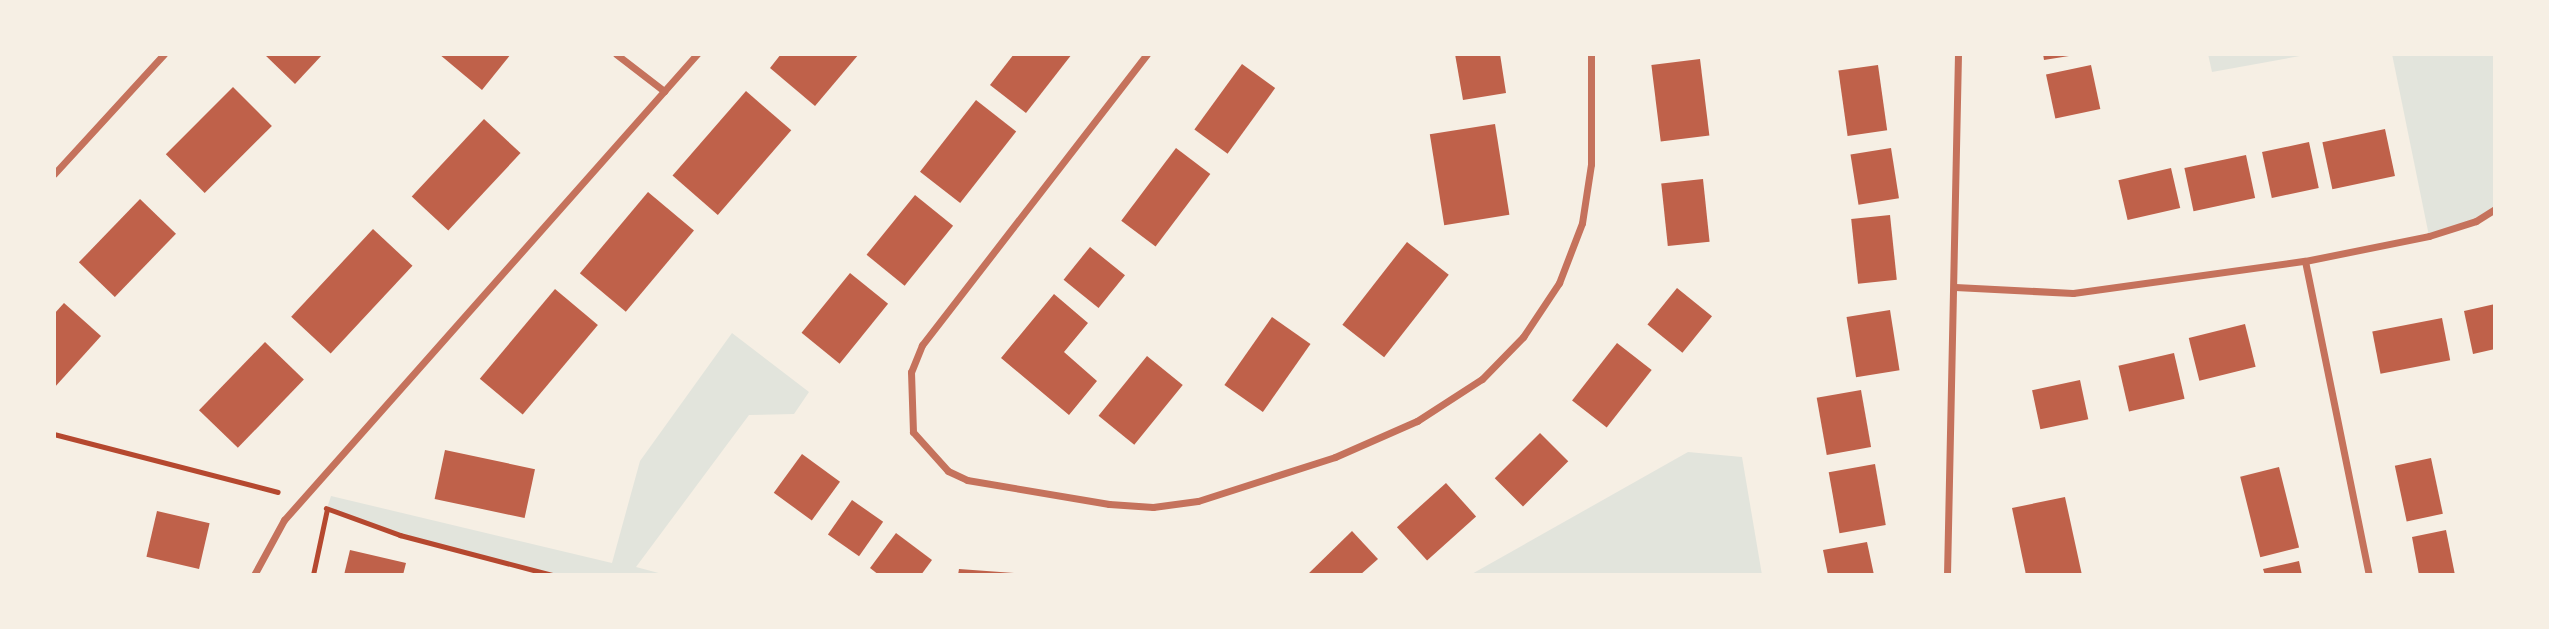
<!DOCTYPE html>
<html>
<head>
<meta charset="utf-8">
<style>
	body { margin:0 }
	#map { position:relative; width:2549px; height:629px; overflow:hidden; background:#f6efe4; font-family:Commissioner,sans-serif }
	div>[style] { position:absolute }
	.green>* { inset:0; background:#e2e4dc }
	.building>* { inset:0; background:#bf614a; transform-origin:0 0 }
	.path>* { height:4.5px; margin:-2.25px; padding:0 2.25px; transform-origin:2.25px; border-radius:2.25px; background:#b5482f }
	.minor>* { height:7px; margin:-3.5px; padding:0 3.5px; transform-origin:3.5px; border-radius:3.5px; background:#c5725c }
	span { translate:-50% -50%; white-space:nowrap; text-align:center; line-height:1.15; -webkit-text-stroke:5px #f6efe4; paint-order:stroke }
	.frame { position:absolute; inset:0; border:56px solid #f6efe4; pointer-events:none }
</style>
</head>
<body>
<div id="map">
	<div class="green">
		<div style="clip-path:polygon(2208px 54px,2311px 54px,2212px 72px)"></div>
		<div style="clip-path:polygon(2392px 54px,2495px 54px,2495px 209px,2476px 221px,2429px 236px)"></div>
		<div style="clip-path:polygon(732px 333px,809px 392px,794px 414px,749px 415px,636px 567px,666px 575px,553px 575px,400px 535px,327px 508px,331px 496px,612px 563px,640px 461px)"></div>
		<div style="clip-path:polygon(1688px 452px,1742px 457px,1762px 575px,1470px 575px)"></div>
	</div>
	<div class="building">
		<div style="clip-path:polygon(264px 54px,323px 54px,295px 84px)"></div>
		<div style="clip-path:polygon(439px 54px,511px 54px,482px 90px)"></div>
		<div style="clip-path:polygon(781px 54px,859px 54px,815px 106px,770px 68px)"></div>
		<div style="clip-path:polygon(1014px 54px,1072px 54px,1026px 113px,990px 85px)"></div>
		<div style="clip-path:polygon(1455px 54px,1500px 54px,1506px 93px,1463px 100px)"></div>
		<div style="clip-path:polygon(2043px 54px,2069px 54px,2069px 56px,2044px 60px)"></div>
		<div style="left:1700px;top:59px;width:77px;height:49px;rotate:83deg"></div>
		<div style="left:1242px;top:64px;width:41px;height:81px;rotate:36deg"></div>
		<div style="left:1878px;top:65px;width:66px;height:40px;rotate:82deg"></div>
		<div style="left:2091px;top:65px;width:45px;height:46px;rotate:78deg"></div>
		<div style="left:233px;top:87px;width:55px;height:95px;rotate:45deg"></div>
		<div style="left:746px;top:91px;width:60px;height:112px;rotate:41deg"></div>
		<div style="left:976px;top:100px;width:51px;height:91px;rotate:38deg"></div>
		<div style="left:484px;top:119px;width:50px;height:106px;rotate:43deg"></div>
		<div style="left:1495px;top:124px;width:92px;height:66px;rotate:81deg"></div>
		<div style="left:2385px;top:129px;width:48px;height:64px;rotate:78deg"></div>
		<div style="left:2309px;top:142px;width:47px;height:48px;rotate:78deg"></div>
		<div style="left:1176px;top:148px;width:43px;height:91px;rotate:37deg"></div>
		<div style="left:1891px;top:148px;width:51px;height:41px;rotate:81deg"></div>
		<div style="left:2246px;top:155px;width:44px;height:63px;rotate:78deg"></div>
		<div style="left:2171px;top:168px;width:41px;height:54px;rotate:77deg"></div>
		<div style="left:1703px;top:179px;width:63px;height:42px;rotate:84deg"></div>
		<div style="left:648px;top:192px;width:60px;height:106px;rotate:40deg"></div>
		<div style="left:915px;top:195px;width:49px;height:77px;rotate:39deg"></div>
		<div style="left:140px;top:199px;width:50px;height:88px;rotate:44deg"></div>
		<div style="left:1890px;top:215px;width:65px;height:39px;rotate:84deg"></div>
		<div style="left:373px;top:229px;width:54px;height:120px;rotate:43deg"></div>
		<div style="left:1407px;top:242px;width:53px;height:105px;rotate:38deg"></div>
		<div style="left:1090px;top:247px;width:45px;height:42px;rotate:39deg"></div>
		<div style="left:850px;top:273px;width:49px;height:77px;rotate:39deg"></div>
		<div style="left:1677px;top:288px;width:45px;height:47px;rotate:39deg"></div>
		<div style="left:555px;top:289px;width:56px;height:117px;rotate:40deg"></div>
		<div style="clip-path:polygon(1054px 294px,1088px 323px,1064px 352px,1097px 381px,1069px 415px,1001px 358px)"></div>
		<div style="clip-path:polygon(64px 303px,101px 336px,54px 388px,54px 314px)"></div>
		<div style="clip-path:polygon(2495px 304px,2495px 349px,2473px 354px,2464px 311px)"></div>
		<div style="left:1890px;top:310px;width:61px;height:44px;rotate:81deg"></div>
		<div style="left:1272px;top:317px;width:47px;height:83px;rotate:35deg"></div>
		<div style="left:2442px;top:318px;width:43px;height:71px;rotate:79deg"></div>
		<div style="left:2245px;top:324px;width:44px;height:58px;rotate:76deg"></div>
		<div style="left:265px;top:342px;width:54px;height:95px;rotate:44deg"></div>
		<div style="left:1617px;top:343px;width:44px;height:73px;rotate:38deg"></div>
		<div style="left:2174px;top:353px;width:47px;height:57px;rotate:77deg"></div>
		<div style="left:1147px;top:356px;width:46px;height:77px;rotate:39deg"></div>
		<div style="left:2080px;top:380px;width:40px;height:49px;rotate:78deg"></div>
		<div style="left:1861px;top:390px;width:58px;height:45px;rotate:80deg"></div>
		<div style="left:1540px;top:433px;width:40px;height:64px;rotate:45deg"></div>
		<div style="left:445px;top:450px;width:92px;height:50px;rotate:12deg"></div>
		<div style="left:802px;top:454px;width:47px;height:48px;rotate:36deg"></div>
		<div style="left:2431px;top:458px;width:57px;height:37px;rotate:78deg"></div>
		<div style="left:1875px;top:464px;width:62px;height:47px;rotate:80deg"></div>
		<div style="left:2279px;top:467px;width:83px;height:40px;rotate:76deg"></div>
		<div style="left:1446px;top:483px;width:45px;height:66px;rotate:48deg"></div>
		<div style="clip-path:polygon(2065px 497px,2082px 575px,2026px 575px,2012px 508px)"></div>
		<div style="left:852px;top:500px;width:38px;height:42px;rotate:35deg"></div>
		<div style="left:157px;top:511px;width:54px;height:47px;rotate:13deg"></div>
		<div style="clip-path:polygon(2446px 530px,2455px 575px,2419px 575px,2412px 537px)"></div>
		<div style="clip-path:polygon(1352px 531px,1378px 559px,1360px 575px,1307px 575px)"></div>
		<div style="clip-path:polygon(896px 533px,932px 560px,921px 575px,879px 575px,870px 568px)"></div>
		<div style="clip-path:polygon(1867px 542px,1874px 575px,1828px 575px,1823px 550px)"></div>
		<div style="clip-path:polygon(350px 550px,406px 563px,403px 575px,344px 575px)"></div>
		<div style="clip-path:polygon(2299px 561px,2302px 575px,2265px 575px,2263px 569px)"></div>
		<div style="clip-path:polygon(959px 569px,1014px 573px,1014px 575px,958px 575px)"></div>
	</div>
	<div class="path">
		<div style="left:54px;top:434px;width:231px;rotate:14.5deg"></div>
		<div style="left:326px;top:508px;width:79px;rotate:20deg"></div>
		<div style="left:400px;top:535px;width:158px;rotate:14.7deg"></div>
		<div style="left:313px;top:575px;width:67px;rotate:-78deg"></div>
	</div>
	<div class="minor">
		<div style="left:616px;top:54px;width:61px;rotate:37.6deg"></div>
		<div style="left:1147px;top:54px;width:368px;rotate:127.7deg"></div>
		<div style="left:922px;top:345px;width:29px;rotate:112deg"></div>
		<div style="left:911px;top:372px;width:60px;rotate:88.1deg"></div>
		<div style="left:913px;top:432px;width:52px;rotate:48.1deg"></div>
		<div style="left:948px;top:471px;width:21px;rotate:25deg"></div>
		<div style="left:967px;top:480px;width:144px;rotate:9.6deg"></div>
		<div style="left:1109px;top:504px;width:44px;rotate:3.9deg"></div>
		<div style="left:1153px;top:507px;width:45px;rotate:-7.6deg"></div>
		<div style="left:1198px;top:501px;width:144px;rotate:-17.8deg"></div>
		<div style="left:1335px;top:457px;width:90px;rotate:-23.7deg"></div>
		<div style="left:1417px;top:421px;width:77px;rotate:-32.9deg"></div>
		<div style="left:1482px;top:379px;width:59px;rotate:-45.7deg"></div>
		<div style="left:1523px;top:337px;width:65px;rotate:-56.3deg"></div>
		<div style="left:1559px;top:283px;width:64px;rotate:-69deg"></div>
		<div style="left:1582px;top:223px;width:60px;rotate:-81.3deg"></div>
		<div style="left:1591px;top:164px;width:110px;rotate:-90deg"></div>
		<div style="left:54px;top:174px;width:163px;rotate:-47.5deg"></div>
		<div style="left:2305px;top:261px;width:320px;rotate:78.5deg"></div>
		<div style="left:1955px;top:287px;width:118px;rotate:2.9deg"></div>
		<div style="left:2073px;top:293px;width:234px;rotate:-7.9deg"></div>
		<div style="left:2305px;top:261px;width:126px;rotate:-11.4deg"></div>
		<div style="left:2429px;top:236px;width:49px;rotate:-17.7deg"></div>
		<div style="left:2476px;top:221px;width:22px;rotate:-32deg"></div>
		<div style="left:254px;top:575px;width:63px;rotate:-61.4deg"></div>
		<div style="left:284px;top:520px;width:623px;rotate:-48.45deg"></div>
		<div style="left:1947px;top:575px;width:521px;rotate:-88.79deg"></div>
	</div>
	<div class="frame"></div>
</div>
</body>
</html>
